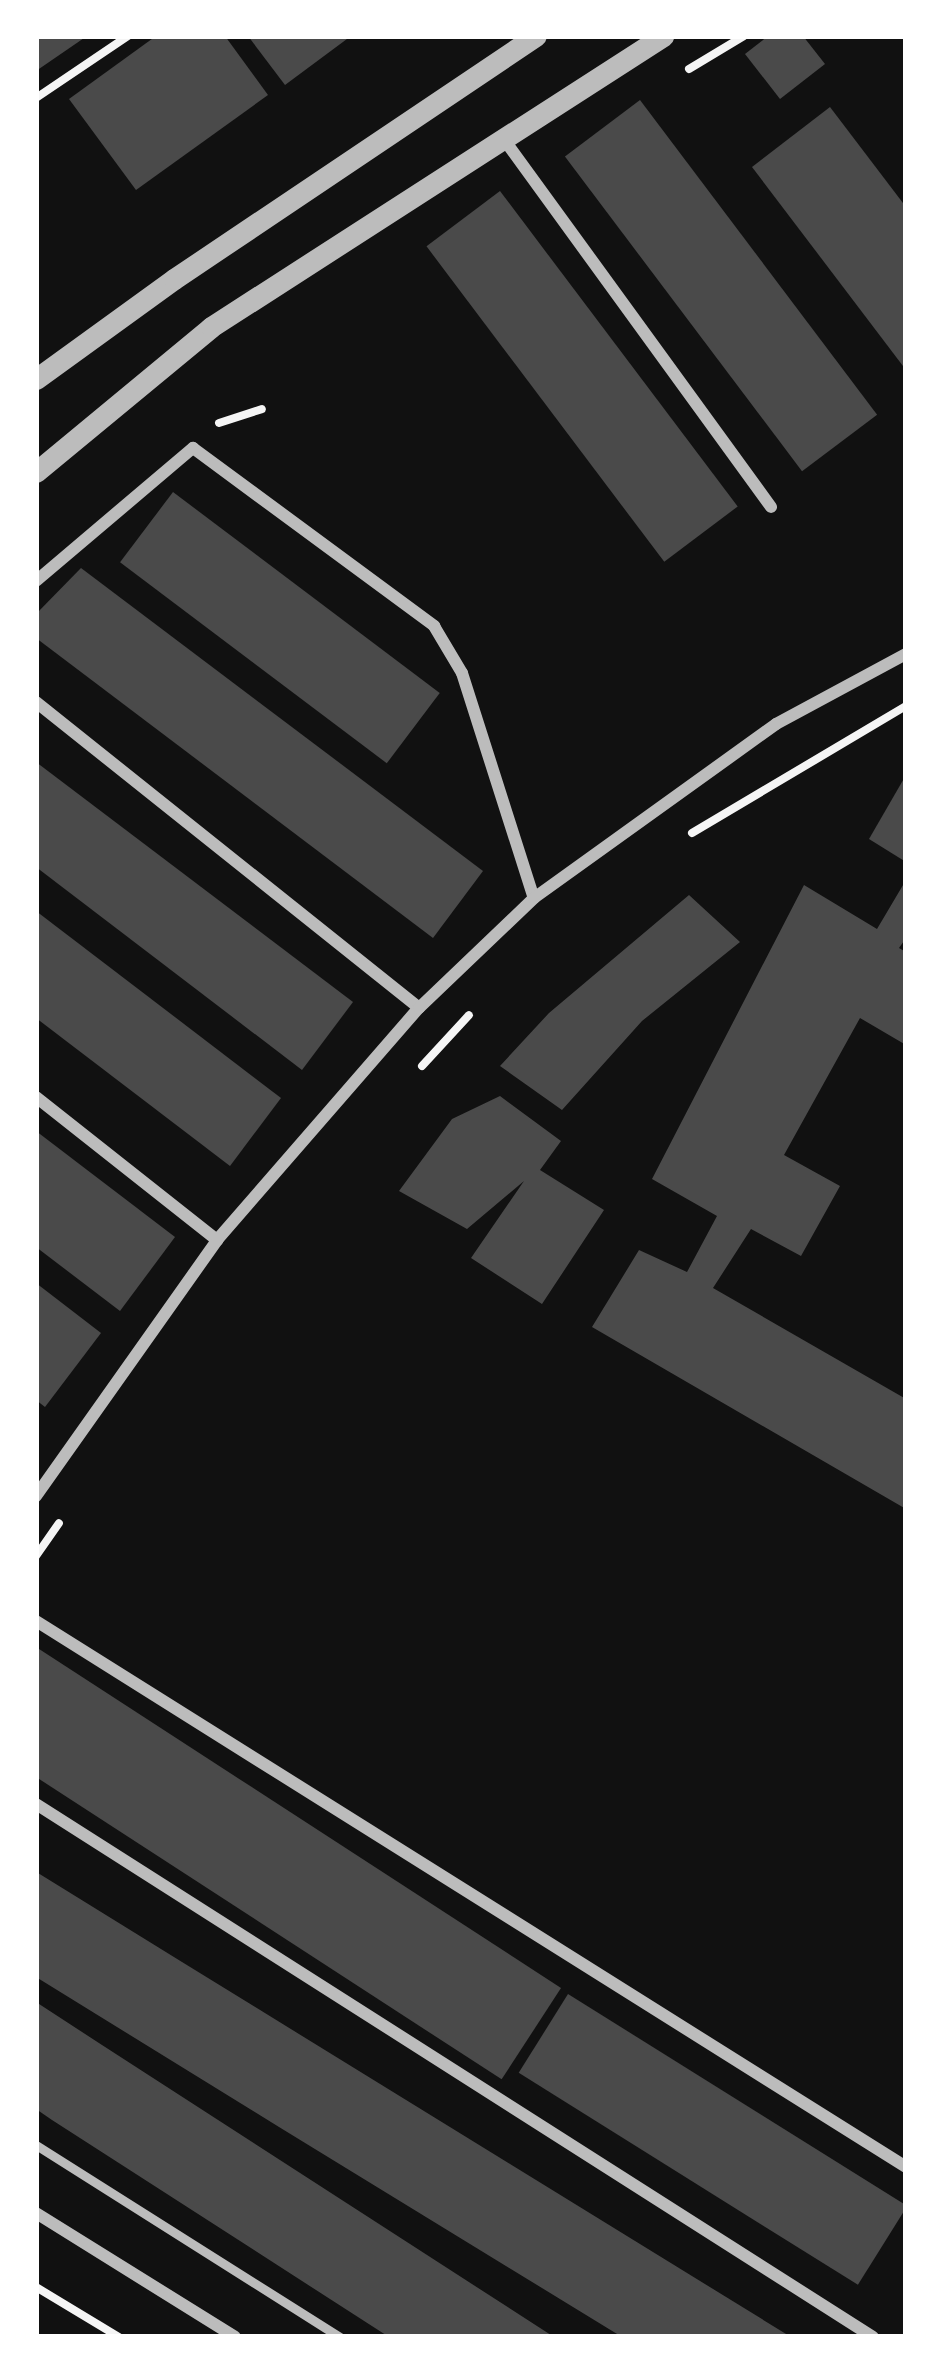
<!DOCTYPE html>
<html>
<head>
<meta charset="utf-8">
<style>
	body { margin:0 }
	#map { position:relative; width:942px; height:2373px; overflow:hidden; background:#111; font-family:Karla,sans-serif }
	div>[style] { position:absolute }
	.building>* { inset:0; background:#4a4a4a; transform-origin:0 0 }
	.path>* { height:8px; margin:-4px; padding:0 4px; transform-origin:4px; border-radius:4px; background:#f5f5f5 }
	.service>* { height:9px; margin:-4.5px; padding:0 4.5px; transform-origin:4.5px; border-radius:4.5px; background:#bcbcbc }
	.minor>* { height:12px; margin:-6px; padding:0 6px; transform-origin:6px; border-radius:6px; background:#bcbcbc }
	.tertiary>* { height:21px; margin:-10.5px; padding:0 10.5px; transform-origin:10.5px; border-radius:10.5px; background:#bcbcbc }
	span { translate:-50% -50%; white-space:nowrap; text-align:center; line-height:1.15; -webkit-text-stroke:12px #fff; paint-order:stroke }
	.frame { position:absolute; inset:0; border:39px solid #fff; pointer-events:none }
</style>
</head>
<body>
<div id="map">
	<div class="building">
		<div style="clip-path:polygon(36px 36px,87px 36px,36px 71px)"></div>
		<div style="clip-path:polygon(156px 36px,225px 36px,268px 95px,136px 190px,69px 99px)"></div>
		<div style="clip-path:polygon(248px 36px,351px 36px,285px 85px)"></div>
		<div style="clip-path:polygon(768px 36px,803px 36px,825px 64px,780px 99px,745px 54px)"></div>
		<div style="left:640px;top:100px;width:394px;height:94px;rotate:53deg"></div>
		<div style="clip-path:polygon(830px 107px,906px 207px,906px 370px,752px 167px)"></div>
		<div style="left:500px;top:191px;width:395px;height:92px;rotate:53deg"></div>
		<div style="left:173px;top:492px;width:334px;height:88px;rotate:37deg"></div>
		<div style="clip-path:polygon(81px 568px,483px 871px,433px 938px,36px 638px,36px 614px)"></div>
		<div style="clip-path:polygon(36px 762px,353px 1002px,302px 1070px,36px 867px)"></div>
		<div style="clip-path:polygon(906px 775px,906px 862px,869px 839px)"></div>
		<div style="clip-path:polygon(906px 880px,906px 938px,899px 948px,906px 952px,906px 1045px,860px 1018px,784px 1155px,840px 1186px,801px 1256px,751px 1229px,713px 1288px,906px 1399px,906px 1509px,592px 1327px,639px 1250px,687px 1272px,717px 1216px,652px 1179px,804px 885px,877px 929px)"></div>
		<div style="clip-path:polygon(689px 895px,740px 942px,642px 1021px,562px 1110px,500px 1066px,549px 1013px)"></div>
		<div style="clip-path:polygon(36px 911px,281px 1098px,230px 1166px,36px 1018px)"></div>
		<div style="clip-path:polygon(500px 1096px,561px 1141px,540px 1170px,604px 1210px,542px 1304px,471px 1258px,524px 1181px,467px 1229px,399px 1191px,452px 1119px)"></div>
		<div style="clip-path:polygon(36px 1131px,175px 1237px,120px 1311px,36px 1247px)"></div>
		<div style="clip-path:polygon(36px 1283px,101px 1333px,45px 1407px,36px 1400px)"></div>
		<div style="left:36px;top:1647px;width:626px;height:109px;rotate:33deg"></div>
		<div style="clip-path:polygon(38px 1873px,182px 1962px,791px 2337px,622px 2337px,279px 2127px,36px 1977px)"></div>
		<div style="left:568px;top:1994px;width:400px;height:93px;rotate:32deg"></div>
		<div style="clip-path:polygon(36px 2002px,102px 2045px,554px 2337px,389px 2337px,52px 2120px,36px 2109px)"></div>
	</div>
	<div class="path">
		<div style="left:689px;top:69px;width:64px;rotate:-31deg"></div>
		<div style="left:36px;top:98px;width:111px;rotate:-34deg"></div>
		<div style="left:219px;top:423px;width:45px;rotate:-18deg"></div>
		<div style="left:692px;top:833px;width:249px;rotate:-30.7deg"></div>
		<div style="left:422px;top:1066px;width:69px;rotate:-47.3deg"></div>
		<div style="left:36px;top:1556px;width:40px;rotate:-55.1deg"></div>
		<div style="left:36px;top:2287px;width:97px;rotate:31.1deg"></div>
	</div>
	<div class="service">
		<div style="left:36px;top:2145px;width:360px;rotate:32.3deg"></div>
	</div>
	<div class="minor">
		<div style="left:503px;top:138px;width:456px;rotate:54deg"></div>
		<div style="left:36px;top:581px;width:206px;rotate:-40.3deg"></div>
		<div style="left:193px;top:448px;width:300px;rotate:36.4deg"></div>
		<div style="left:434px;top:626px;width:55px;rotate:59.2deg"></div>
		<div style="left:462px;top:673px;width:236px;rotate:72.3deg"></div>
		<div style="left:36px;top:702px;width:490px;rotate:38.6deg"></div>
		<div style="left:36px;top:1097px;width:231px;rotate:38.3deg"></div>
		<div style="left:36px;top:1496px;width:314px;rotate:-54.7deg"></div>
		<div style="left:217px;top:1240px;width:308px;rotate:-49deg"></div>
		<div style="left:419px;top:1008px;width:159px;rotate:-43.7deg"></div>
		<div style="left:534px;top:898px;width:298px;rotate:-35.7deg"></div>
		<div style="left:776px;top:724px;width:148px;rotate:-28.3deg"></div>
		<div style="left:36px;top:1621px;width:1027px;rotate:32.11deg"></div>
		<div style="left:36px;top:1804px;width:992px;rotate:32.49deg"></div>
		<div style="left:36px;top:2213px;width:234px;rotate:31.9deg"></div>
	</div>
	<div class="tertiary">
		<div style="left:36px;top:379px;width:170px;rotate:-35.9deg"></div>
		<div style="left:174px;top:279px;width:436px;rotate:-33.9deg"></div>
		<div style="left:36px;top:472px;width:227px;rotate:-39.6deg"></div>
		<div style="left:211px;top:327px;width:538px;rotate:-32.77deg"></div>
	</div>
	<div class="frame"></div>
</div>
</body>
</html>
